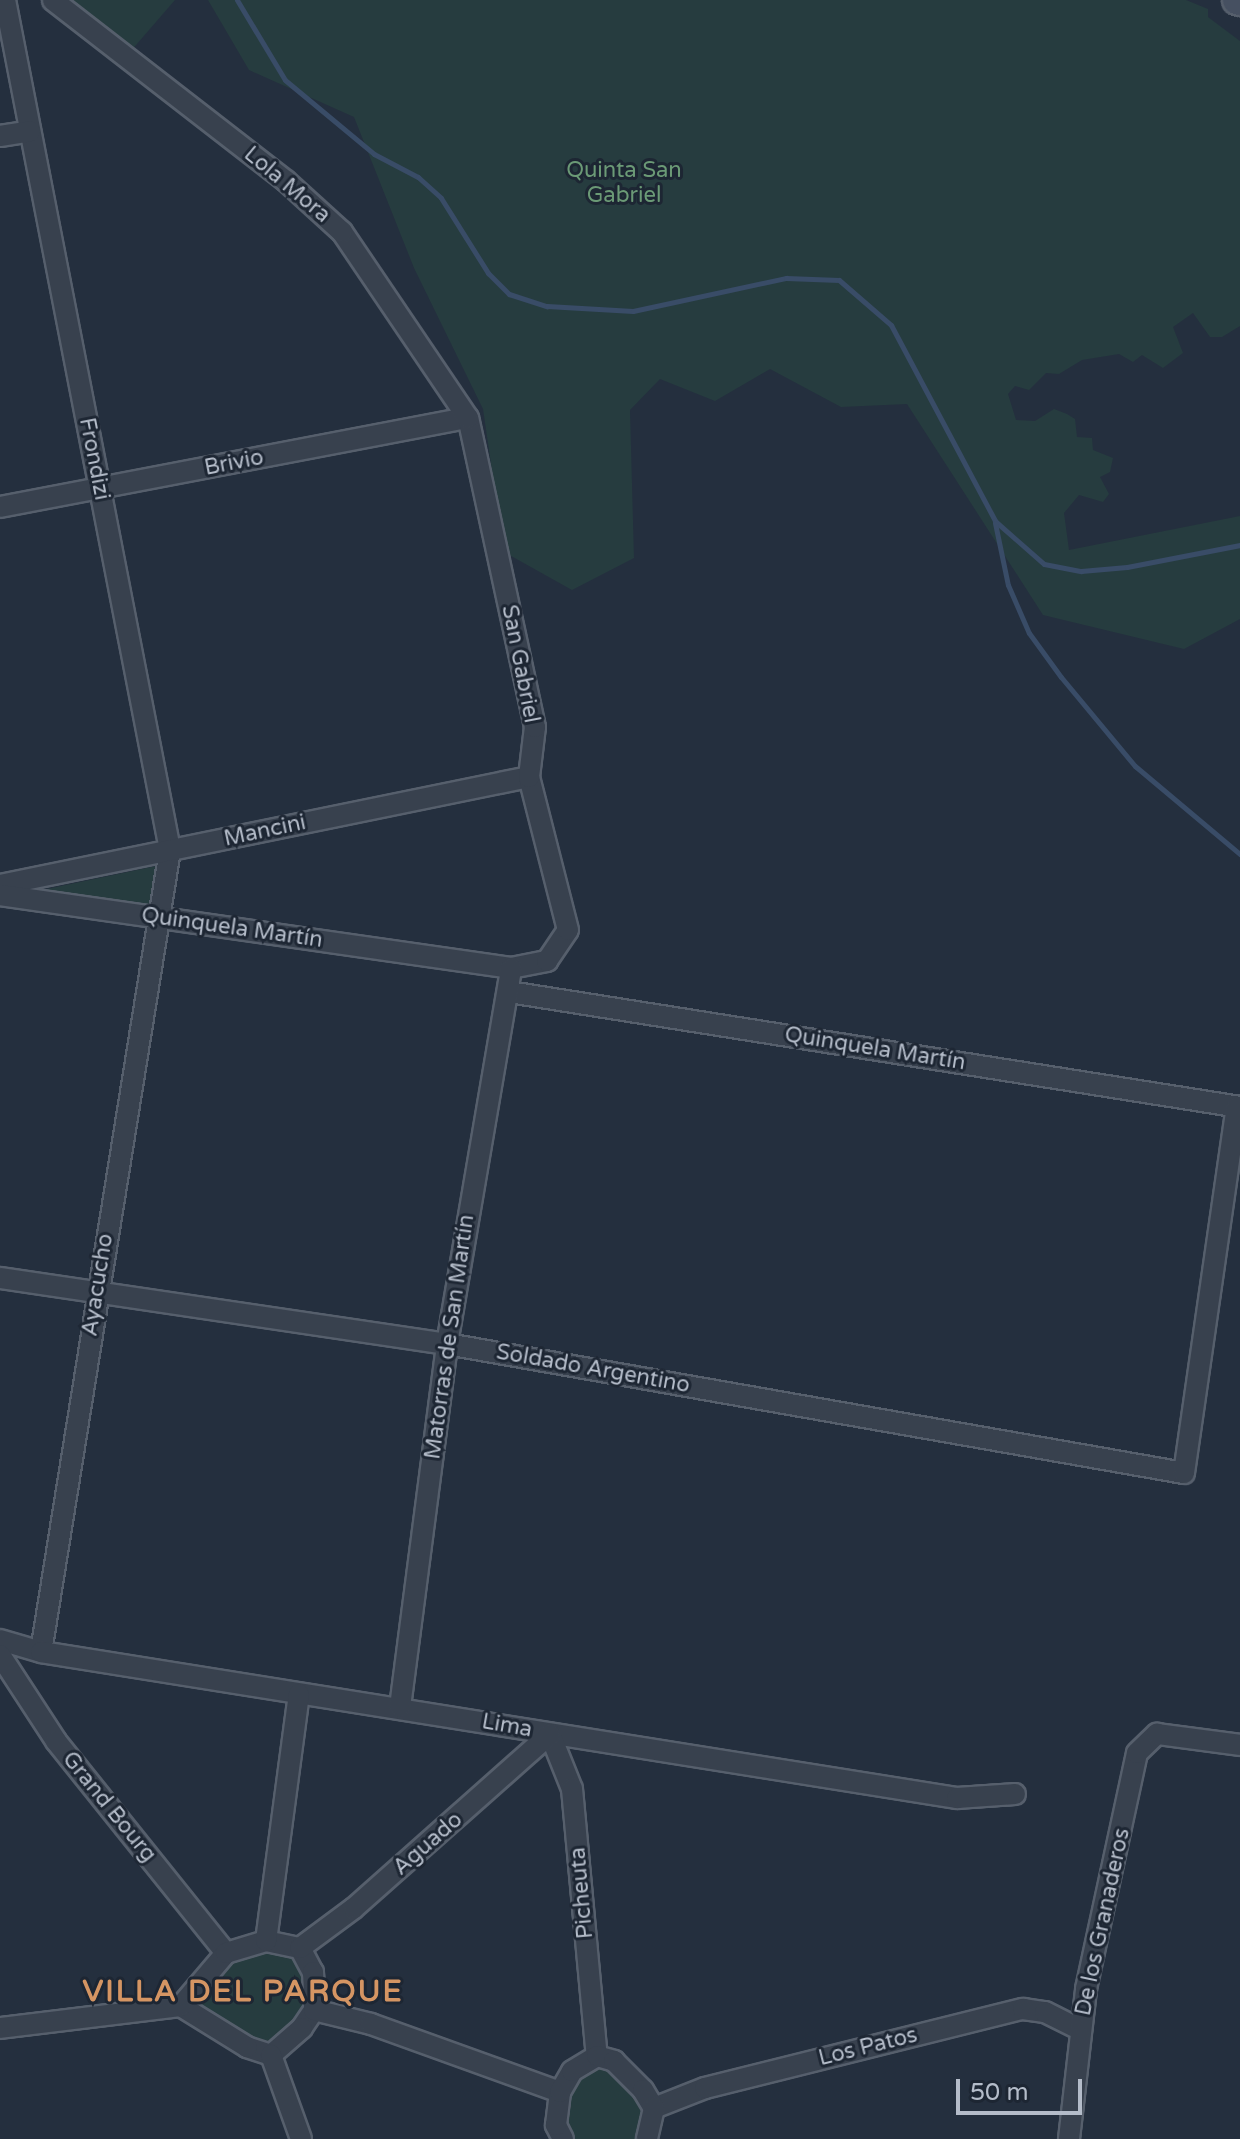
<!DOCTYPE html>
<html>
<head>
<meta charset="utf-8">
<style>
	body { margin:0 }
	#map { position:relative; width:1240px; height:2139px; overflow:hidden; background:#242f3e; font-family:"Varela Round",sans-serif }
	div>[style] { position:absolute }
	.green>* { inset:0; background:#263c3f }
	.stream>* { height:5px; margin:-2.5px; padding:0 2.5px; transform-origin:2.5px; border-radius:2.5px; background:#394c67 }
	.roads { filter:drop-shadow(2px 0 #565f6c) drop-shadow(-2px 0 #565f6c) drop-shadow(0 2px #565f6c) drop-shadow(0 -2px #565f6c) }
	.street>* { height:20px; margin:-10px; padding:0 10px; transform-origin:10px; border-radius:10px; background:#38414e }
	.secondary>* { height:28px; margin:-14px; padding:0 14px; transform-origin:14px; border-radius:14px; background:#465061 }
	span { translate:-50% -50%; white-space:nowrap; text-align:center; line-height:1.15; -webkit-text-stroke:6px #1d2633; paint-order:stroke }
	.park-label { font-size:22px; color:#6b9a76 }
	.street-label { font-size:22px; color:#b4bcc9 }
	.district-label { font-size:30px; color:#d59563; font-weight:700; letter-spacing:2px }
	.scale { position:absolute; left:956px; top:2079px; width:126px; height:36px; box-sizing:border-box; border:4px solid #b4bcc9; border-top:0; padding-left:10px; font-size:24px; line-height:28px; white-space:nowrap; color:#b4bcc9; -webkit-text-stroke:6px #1d2633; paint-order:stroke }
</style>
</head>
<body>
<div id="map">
	<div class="green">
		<div style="clip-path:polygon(67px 0,175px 0,130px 52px)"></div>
		<div style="clip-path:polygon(208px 0,1186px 0,1208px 9px,1208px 17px,1240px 41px,1240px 326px,1222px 337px,1210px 337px,1193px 313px,1173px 327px,1183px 353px,1163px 368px,1142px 355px,1133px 362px,1119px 354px,1082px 360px,1059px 374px,1046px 373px,1029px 390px,1015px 386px,1008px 394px,1016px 420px,1035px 421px,1054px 409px,1067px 414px,1075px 419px,1077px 437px,1092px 438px,1093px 450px,1113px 458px,1110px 472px,1100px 477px,1109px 494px,1103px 502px,1079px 495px,1064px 513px,1069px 550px,1240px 516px,1240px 619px,1184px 649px,1043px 615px,907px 404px,841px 407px,770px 369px,715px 401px,660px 379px,630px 410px,634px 558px,572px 590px,504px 552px,483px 409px,414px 268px,354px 117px,249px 70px)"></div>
		<div style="clip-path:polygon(156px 866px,149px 907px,42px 890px)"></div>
		<div style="clip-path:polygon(262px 1948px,296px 1955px,306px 1980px,304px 2011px,297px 2024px,272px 2045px,261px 2047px,194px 2007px,191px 1999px,222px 1965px)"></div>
		<div style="clip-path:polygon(604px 2064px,645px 2105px,637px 2139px,572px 2139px,564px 2125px,567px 2096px,586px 2068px)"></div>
	</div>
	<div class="stream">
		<div style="left:237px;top:0;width:93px;rotate:59deg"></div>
		<div style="left:285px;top:80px;width:116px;rotate:39.7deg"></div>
		<div style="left:374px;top:154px;width:50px;rotate:27.6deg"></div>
		<div style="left:418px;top:177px;width:31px;rotate:42deg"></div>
		<div style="left:441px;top:198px;width:89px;rotate:57.9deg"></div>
		<div style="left:488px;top:273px;width:30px;rotate:45deg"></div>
		<div style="left:509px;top:294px;width:40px;rotate:18deg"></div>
		<div style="left:547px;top:306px;width:86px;rotate:3.3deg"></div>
		<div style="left:633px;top:311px;width:157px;rotate:-12.2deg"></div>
		<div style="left:786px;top:278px;width:53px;rotate:2.2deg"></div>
		<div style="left:839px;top:280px;width:69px;rotate:40.9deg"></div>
		<div style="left:891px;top:325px;width:222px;rotate:62deg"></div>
		<div style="left:995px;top:521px;width:65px;rotate:41.3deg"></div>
		<div style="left:1044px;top:564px;width:38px;rotate:11deg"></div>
		<div style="left:1081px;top:571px;width:46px;rotate:-5deg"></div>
		<div style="left:1127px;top:567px;width:115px;rotate:-11deg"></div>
		<div style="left:995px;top:523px;width:63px;rotate:78.2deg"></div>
		<div style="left:1008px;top:585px;width:52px;rotate:66.4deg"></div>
		<div style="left:1029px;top:633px;width:54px;rotate:54deg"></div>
		<div style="left:1061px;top:677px;width:116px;rotate:50.3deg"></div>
		<div style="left:1135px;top:766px;width:137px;rotate:40deg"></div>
	</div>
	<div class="roads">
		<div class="street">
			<div style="left:5px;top:0;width:866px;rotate:79.01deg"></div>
			<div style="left:170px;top:850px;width:812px;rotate:99.14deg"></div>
			<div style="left:0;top:136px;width:30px;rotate:-9deg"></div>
			<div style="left:0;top:507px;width:476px;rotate:-10.8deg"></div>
			<div style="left:0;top:885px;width:540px;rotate:-11.54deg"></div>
			<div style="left:0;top:895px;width:516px;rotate:8.13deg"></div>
			<div style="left:511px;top:968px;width:37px;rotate:-11deg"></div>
			<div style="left:547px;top:961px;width:37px;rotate:-56deg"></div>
			<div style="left:568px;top:930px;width:158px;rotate:-104.3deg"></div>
			<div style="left:529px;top:777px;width:50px;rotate:-83.2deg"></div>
			<div style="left:535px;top:727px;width:316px;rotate:-102.2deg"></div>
			<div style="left:468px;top:418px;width:225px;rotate:-124.1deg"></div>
			<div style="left:342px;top:232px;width:76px;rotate:-137.7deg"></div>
			<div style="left:286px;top:181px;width:295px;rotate:-142.2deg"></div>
			<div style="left:509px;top:992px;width:740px;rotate:8.94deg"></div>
			<div style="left:0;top:1278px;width:452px;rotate:8.4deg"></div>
			<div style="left:447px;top:1344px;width:748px;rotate:9.93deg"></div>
			<div style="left:1184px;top:1473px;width:370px;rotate:-81.8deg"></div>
			<div style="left:0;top:1640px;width:43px;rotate:16.3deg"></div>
			<div style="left:41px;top:1652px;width:928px;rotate:9.06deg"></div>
			<div style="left:957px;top:1798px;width:58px;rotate:-3.9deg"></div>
			<div style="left:0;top:1655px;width:103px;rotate:56.9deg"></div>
			<div style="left:56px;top:1741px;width:272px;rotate:51.3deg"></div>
			<div style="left:400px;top:1707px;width:366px;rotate:-82.6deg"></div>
			<div style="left:447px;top:1344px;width:381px;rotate:-80.3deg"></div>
			<div style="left:550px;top:1734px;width:59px;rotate:68.2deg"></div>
			<div style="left:572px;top:1789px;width:268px;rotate:84.7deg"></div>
			<div style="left:266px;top:1941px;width:35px;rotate:12deg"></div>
			<div style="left:300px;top:1948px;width:27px;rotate:62deg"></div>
			<div style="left:313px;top:1972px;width:18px;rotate:87deg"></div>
			<div style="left:314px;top:1990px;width:20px;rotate:90deg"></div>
			<div style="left:314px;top:2010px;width:22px;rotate:124deg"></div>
			<div style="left:302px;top:2028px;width:41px;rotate:138.9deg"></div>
			<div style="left:271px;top:2055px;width:25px;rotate:-162deg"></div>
			<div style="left:247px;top:2047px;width:78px;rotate:-148.2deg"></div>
			<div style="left:181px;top:2006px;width:70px;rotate:-49.7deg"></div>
			<div style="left:226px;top:1953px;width:42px;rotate:-16.7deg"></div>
			<div style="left:266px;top:1941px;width:249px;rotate:-82.4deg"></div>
			<div style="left:300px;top:1948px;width:67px;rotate:-36.5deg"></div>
			<div style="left:354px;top:1908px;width:262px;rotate:-41.6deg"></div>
			<div style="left:314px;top:2010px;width:59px;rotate:13.8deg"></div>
			<div style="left:371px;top:2024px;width:201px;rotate:19.8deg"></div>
			<div style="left:0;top:2028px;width:182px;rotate:-6.9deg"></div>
			<div style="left:271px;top:2055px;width:89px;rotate:70.3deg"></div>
			<div style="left:654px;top:2108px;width:55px;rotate:-21.4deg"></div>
			<div style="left:705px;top:2088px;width:328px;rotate:-14deg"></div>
			<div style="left:1023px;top:2009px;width:22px;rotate:8deg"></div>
			<div style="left:1045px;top:2012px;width:40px;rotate:26.6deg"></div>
			<div style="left:563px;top:2139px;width:16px;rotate:-117deg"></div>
			<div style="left:556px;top:2125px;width:33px;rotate:-83deg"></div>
			<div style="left:560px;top:2092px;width:24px;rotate:-60deg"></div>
			<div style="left:572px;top:2071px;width:29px;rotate:-31deg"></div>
			<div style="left:597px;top:2056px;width:18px;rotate:16deg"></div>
			<div style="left:614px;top:2061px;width:41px;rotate:45deg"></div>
			<div style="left:643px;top:2090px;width:21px;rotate:59deg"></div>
			<div style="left:654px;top:2108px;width:32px;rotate:103deg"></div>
			<div style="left:1069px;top:2139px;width:151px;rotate:-83.5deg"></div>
			<div style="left:1086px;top:1989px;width:241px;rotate:-77.8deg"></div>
			<div style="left:1137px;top:1753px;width:28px;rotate:-44deg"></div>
			<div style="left:1157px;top:1734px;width:84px;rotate:7.5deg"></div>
		</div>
		<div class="secondary">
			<div style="left:1237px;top:0;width:3px;rotate:18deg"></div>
		</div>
	</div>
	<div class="park-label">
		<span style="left:624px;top:183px">Quinta San<br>Gabriel</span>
	</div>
	<div class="street-label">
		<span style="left:287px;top:185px;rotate:40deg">Lola Mora</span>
		<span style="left:94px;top:459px;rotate:79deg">Frondizi</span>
		<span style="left:234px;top:463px;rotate:-11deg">Brivio</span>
		<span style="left:520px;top:664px;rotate:79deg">San Gabriel</span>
		<span style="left:265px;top:831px;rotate:-12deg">Mancini</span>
		<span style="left:232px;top:928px;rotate:8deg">Quinquela Martín</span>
		<span style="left:875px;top:1049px;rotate:9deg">Quinquela Martín</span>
		<span style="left:98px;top:1285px;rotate:-81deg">Ayacucho</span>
		<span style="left:450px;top:1337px;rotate:-82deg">Matorras de San Martín</span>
		<span style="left:593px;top:1369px;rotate:10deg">Soldado Argentino</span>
		<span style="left:507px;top:1726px;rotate:10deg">Lima</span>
		<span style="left:109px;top:1807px;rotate:51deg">Grand Bourg</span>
		<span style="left:428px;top:1844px;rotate:-41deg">Aguado</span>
		<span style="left:582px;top:1893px;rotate:-95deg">Picheuta</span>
		<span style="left:1103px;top:1922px;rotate:-78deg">De los Granaderos</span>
		<span style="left:868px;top:2047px;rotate:-14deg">Los Patos</span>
	</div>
	<div class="district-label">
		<span style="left:243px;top:1992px">VILLA DEL PARQUE</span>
	</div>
	<div class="scale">50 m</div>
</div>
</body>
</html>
